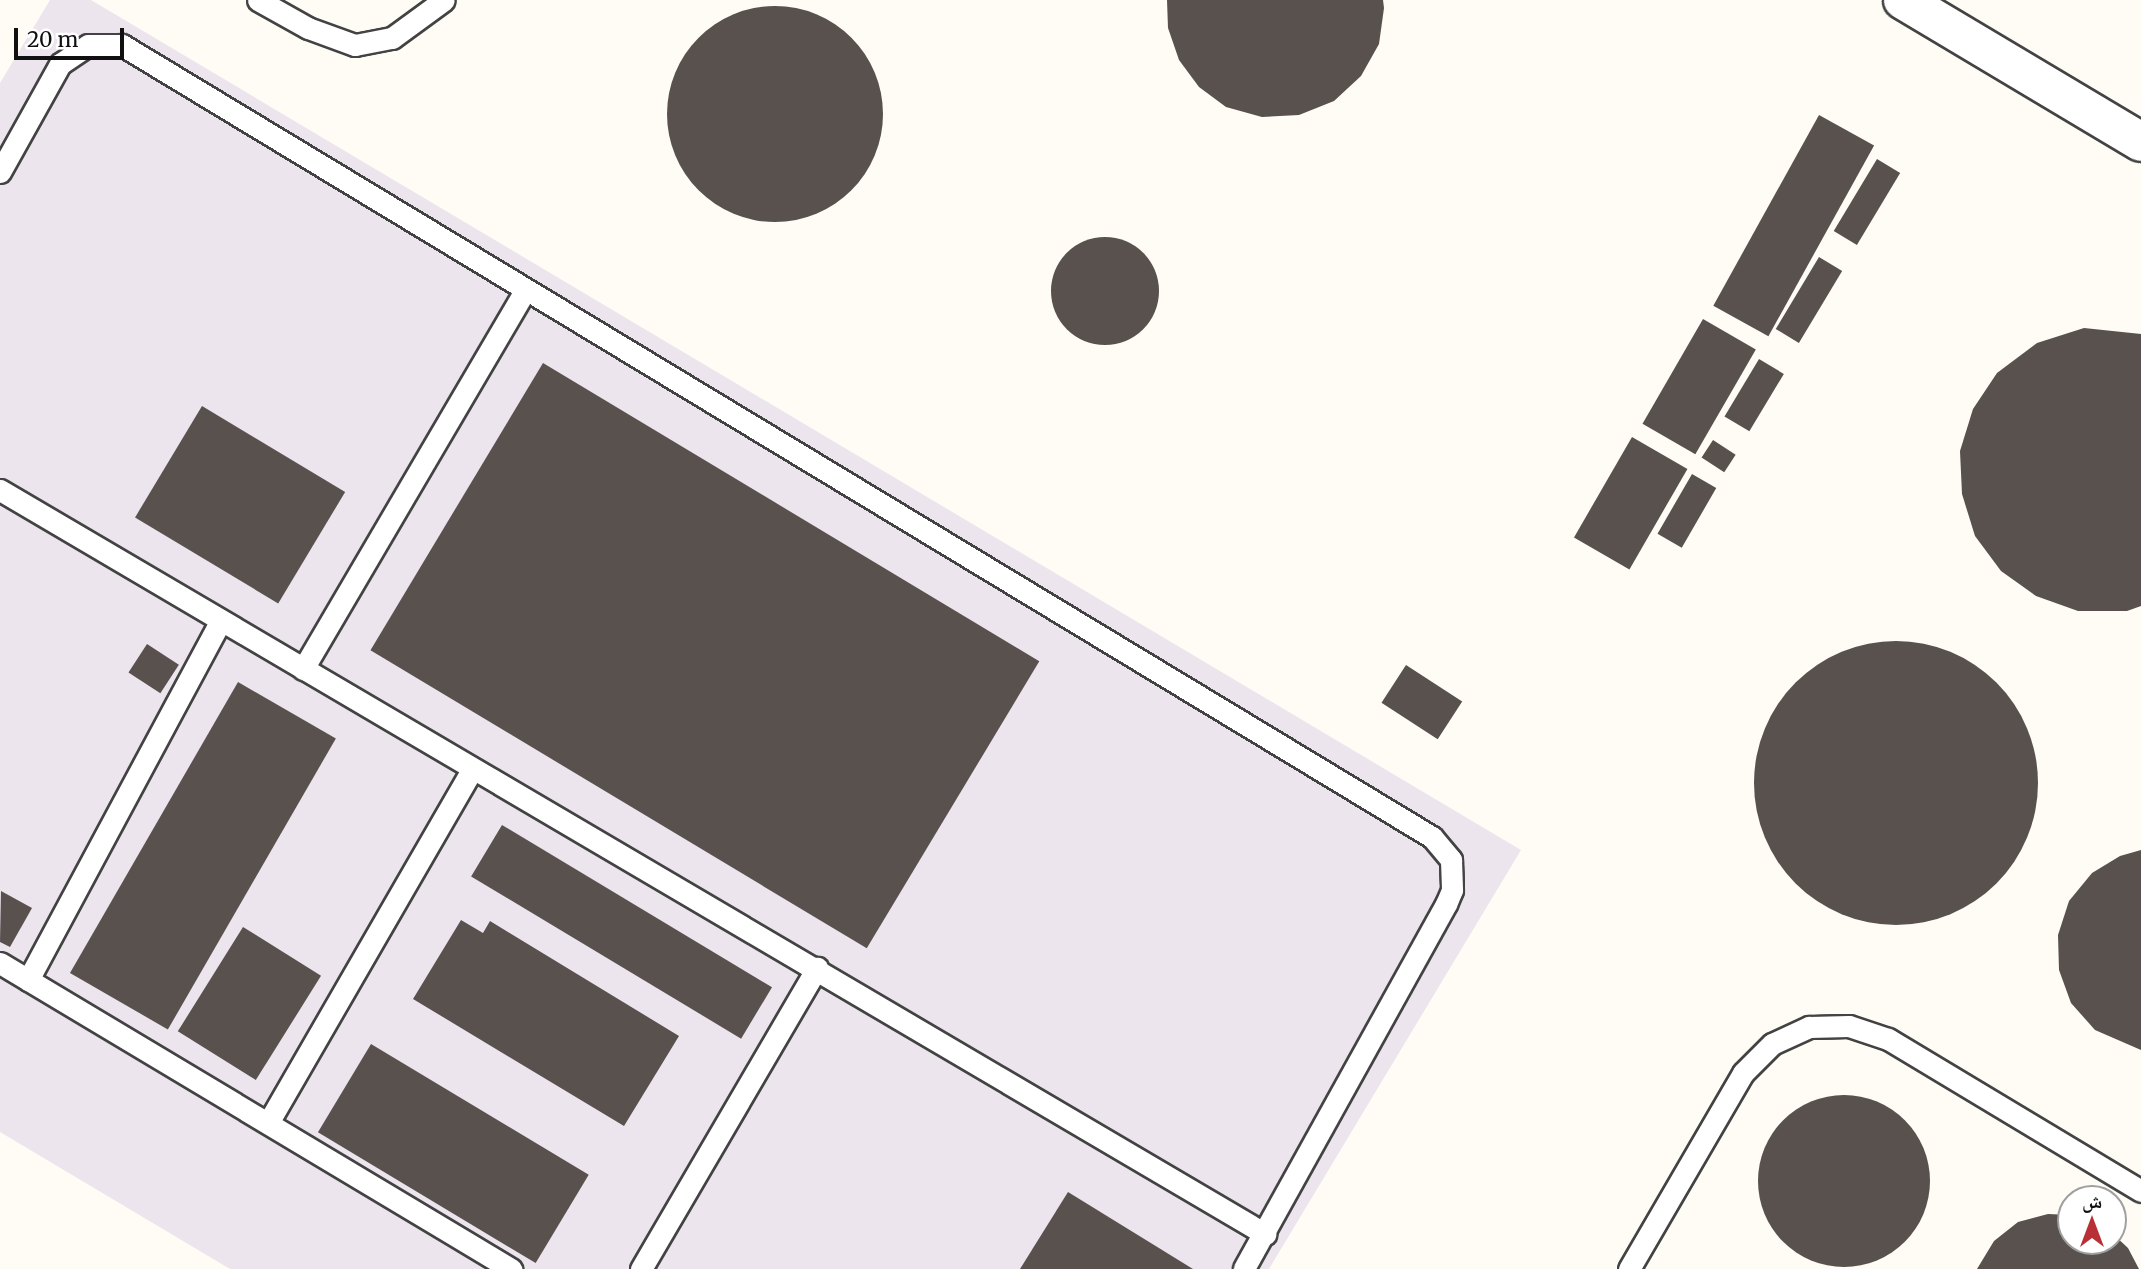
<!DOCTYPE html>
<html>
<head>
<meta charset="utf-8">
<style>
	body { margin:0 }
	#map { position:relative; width:2141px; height:1269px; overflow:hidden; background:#fefcf4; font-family:Merriweather,"Noto Naskh Arabic",serif }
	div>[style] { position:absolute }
	.industrial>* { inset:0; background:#ede5ee }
	.building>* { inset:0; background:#58514d; transform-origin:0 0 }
	.round { border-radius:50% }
	.roads { filter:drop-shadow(2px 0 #434343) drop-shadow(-2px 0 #434343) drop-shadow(0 2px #434343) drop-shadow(0 -2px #434343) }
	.lane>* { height:21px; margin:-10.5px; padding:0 10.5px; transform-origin:10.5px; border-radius:10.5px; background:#fff }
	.street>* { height:38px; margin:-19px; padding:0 19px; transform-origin:19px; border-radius:19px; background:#fff }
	span { translate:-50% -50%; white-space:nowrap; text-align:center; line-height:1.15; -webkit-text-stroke:7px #fff; paint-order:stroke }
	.north { position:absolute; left:2057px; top:1185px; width:70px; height:70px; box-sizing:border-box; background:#fff; border:2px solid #9f9f9f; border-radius:50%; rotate:0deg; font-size:19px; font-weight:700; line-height:28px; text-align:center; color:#101010 }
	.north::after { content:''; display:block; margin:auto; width:24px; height:32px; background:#b83035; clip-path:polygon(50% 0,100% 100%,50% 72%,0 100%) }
	.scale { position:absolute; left:14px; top:28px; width:110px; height:32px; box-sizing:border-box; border:4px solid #101010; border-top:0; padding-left:9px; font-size:21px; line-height:24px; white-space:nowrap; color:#101010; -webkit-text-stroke:5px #fff; paint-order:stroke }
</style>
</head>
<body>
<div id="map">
	<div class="industrial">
		<div style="clip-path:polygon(50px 0,91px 0,1521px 850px,1269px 1269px,230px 1269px,0 1132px,0 83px)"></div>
	</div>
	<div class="building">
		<div style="clip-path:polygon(1167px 0,1383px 0,1384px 8px,1379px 44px,1361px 76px,1334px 101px,1299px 115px,1262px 117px,1226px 107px,1199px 87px,1179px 60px,1168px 28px)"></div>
		<div class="round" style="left:667px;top:6px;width:216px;height:216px"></div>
		<div style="left:1819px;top:115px;width:63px;height:218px;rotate:29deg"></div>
		<div style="left:1877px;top:159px;width:27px;height:84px;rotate:31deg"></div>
		<div class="round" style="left:1051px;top:237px;width:108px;height:108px"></div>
		<div style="left:1819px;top:257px;width:27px;height:84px;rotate:31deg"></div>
		<div style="left:1703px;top:319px;width:61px;height:121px;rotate:30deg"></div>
		<div style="clip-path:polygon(2084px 328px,2141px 334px,2141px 606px,2127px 611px,2078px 611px,2036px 596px,2001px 571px,1975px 536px,1962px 494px,1960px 451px,1973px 409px,1997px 373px,2037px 343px)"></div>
		<div style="left:1759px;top:359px;width:29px;height:67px;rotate:31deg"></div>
		<div style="left:543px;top:363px;width:579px;height:335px;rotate:31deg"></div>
		<div style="left:202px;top:406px;width:167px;height:130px;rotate:31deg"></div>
		<div style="left:1632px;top:437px;width:64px;height:116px;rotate:30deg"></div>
		<div style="left:1713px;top:440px;width:27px;height:21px;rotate:33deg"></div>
		<div style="left:1692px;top:474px;width:28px;height:69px;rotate:30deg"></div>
		<div class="round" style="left:1754px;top:641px;width:284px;height:284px"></div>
		<div style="left:147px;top:644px;width:38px;height:34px;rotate:33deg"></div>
		<div style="left:1406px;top:665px;width:67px;height:45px;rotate:33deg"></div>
		<div style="left:238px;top:682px;width:113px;height:336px;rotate:30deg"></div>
		<div style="left:502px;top:825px;width:315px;height:60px;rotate:31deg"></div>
		<div style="clip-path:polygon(2141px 850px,2141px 1050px,2095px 1030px,2071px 1003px,2059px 970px,2058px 935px,2069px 901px,2092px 873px,2120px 856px)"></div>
		<div style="clip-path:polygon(1px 891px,32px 908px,10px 947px,0 942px)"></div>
		<div style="clip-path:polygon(461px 920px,483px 933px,490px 921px,679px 1036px,624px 1126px,413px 999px)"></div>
		<div style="left:243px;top:927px;width:92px;height:123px;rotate:32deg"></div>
		<div style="left:371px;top:1044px;width:254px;height:103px;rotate:31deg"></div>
		<div class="round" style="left:1758px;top:1095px;width:172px;height:172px"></div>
		<div style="clip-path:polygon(1068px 1192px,1193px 1269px,1020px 1269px)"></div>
		<div style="clip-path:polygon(2048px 1214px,2071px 1215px,2071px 1241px,2113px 1241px,2113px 1234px,2128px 1248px,2139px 1269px,1977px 1269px,1994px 1241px,2018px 1222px)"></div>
	</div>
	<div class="roads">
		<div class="lane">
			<div style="left:258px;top:0;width:57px;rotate:29.2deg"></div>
			<div style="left:308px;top:28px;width:50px;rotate:19.9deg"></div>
			<div style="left:355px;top:45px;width:38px;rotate:-11deg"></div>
			<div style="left:392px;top:38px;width:64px;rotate:-36.2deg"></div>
			<div style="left:0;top:172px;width:124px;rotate:-60.9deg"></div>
			<div style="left:60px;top:64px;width:34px;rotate:-34deg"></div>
			<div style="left:88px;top:45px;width:34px"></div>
			<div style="left:122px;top:45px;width:1531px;rotate:31.16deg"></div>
			<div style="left:1432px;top:837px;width:30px;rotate:50deg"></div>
			<div style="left:1451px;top:860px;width:30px;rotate:88deg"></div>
			<div style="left:1452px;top:890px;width:15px;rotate:113deg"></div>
			<div style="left:1446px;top:904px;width:417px;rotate:119deg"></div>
			<div style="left:0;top:490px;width:1468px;rotate:30.46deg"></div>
			<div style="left:303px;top:669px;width:437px;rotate:-59.6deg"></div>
			<div style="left:0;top:963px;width:596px;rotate:30.91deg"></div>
			<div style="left:28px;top:980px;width:408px;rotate:-61.8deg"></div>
			<div style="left:268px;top:1123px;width:408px;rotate:-60deg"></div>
			<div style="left:641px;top:1269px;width:349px;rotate:-59.7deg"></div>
			<div style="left:1629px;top:1269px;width:227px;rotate:-59.8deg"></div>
			<div style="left:1743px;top:1073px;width:41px;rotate:-45deg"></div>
			<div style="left:1772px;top:1044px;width:41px;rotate:-24.7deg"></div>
			<div style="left:1809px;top:1027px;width:40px;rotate:-1.4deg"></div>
			<div style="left:1849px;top:1026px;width:41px;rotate:18.4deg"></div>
			<div style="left:1888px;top:1039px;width:295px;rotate:31deg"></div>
		</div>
		<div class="street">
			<div style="left:1903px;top:0;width:277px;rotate:30.8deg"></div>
		</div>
	</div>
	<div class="north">ش</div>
	<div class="scale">20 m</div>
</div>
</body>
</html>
